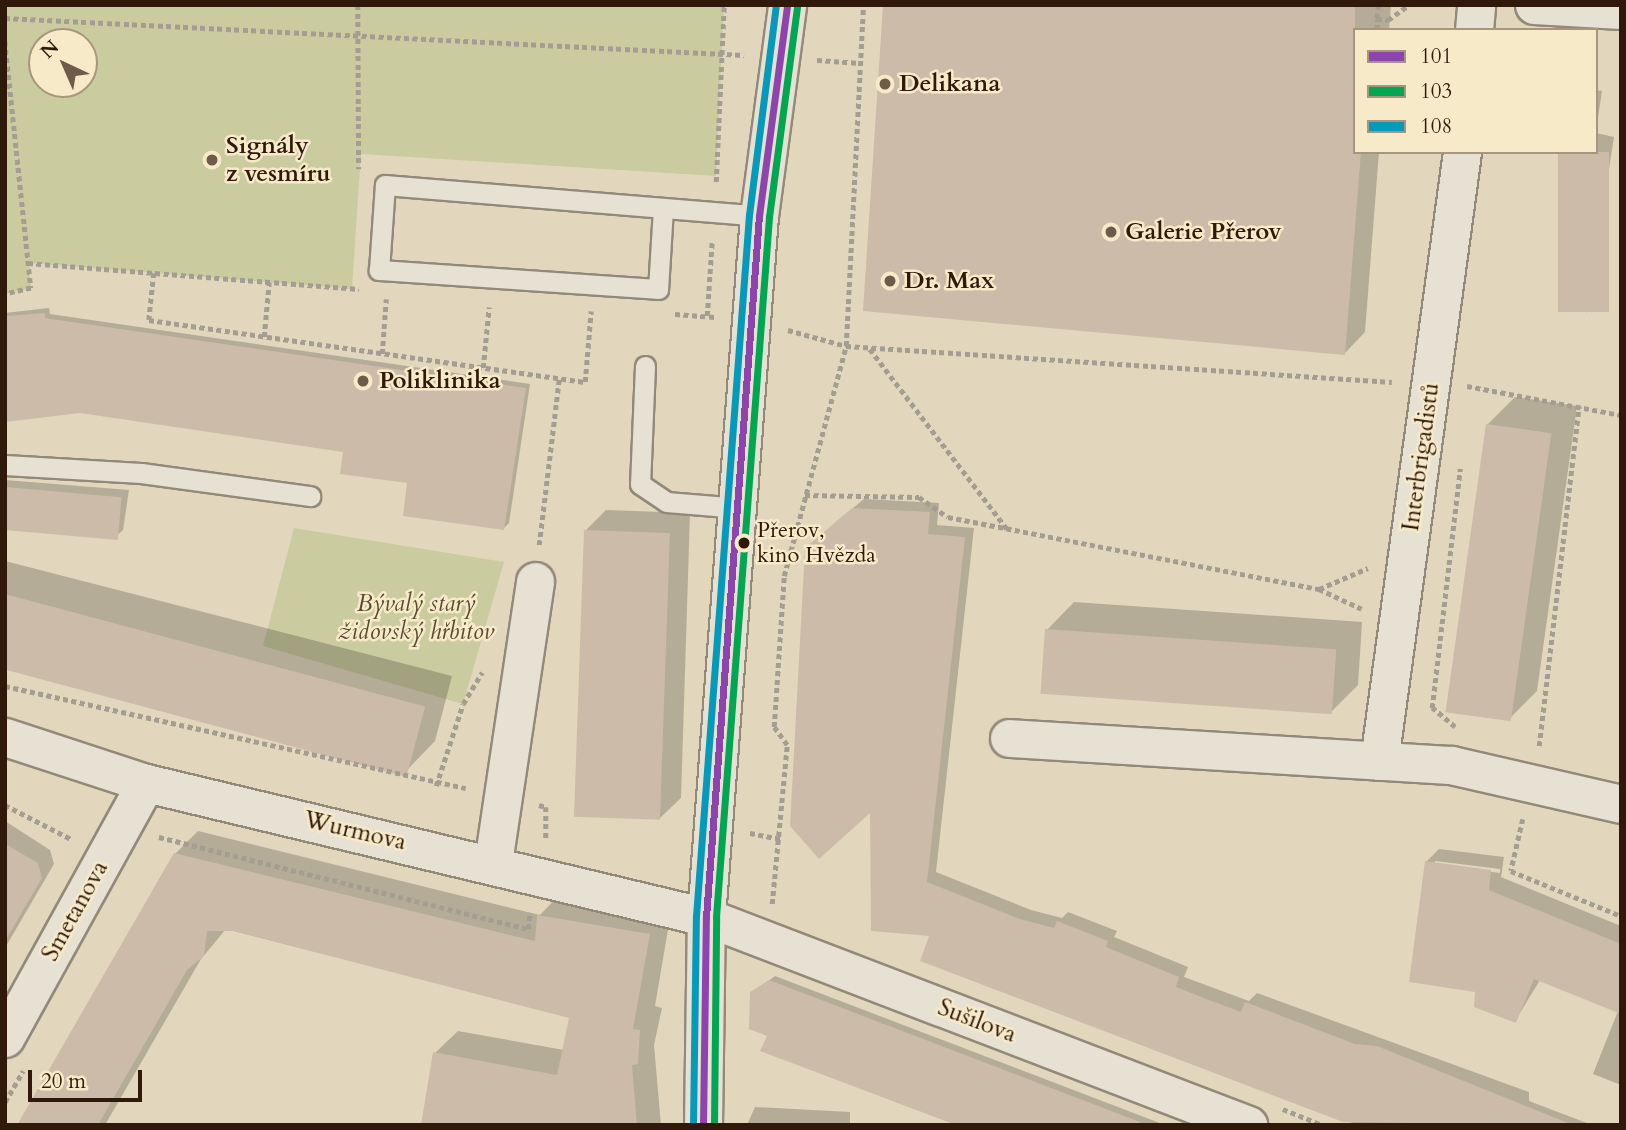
<!DOCTYPE html>
<html>
<head>
<meta charset="utf-8">
<style>
	body { margin:0 }
	#map { position:relative; width:1626px; height:1130px; overflow:hidden; background:#e2d7bc; font-family:Cardo,serif }
	div>[style] { position:absolute }
	.green>* { inset:0; background:#cbcba0 }
	.shadow>* { inset:0; background:#0003 }
	.building>* { inset:0; background:#ccbba9; transform-origin:0 0 }
	.path>* { height:4.5px; margin-top:-2.25px; transform-origin:0; background:repeating-linear-gradient(90deg,#a49d92 0 5px,transparent 0 8.5px) }
	.roads { filter:drop-shadow(2px 0 #928979) drop-shadow(-2px 0 #928979) drop-shadow(0 2px #928979) drop-shadow(0 -2px #928979) }
	.lane>* { height:19px; margin:-9.5px; padding:0 9.5px; transform-origin:9.5px; border-radius:9.5px; background:#e7e1d4 }
	.street>* { height:37px; margin:-18.5px; padding:0 18.5px; transform-origin:18.5px; border-radius:18.5px; background:#e7e1d4 }
	.bus-1>* { height:7px; margin:-3.5px; padding:0 3.5px; transform-origin:3.5px; border-radius:3.5px; background:#8e44ad }
	.bus-2>* { height:7px; margin:-3.5px; padding:0 3.5px; transform-origin:3.5px; border-radius:3.5px; background:#00a651 }
	.bus-3>* { height:7px; margin:-3.5px; padding:0 3.5px; transform-origin:3.5px; border-radius:3.5px; background:#059aba }
	.dots>* { width:19px; height:19px; translate:-50% -50%; box-sizing:border-box; border:4px solid #f7eac9; border-radius:50% }
	span { translate:-50% -50%; white-space:nowrap; text-align:center; line-height:1.15; -webkit-text-stroke:5px #f7eac9; paint-order:stroke }
	.bus-label { font-size:22px; color:#30180b }
	.left { translate:0 -50%; text-align:left }
	.poi-label { font-size:24px; color:#30180b; font-weight:700 }
	.street-label { font-size:24px; color:#30180b }
	.park-label { font-size:24px; color:#594b31; font-style:italic }
	.frame { position:absolute; inset:0; border:7px solid #30180b; pointer-events:none }
	.legend { position:absolute; left:1353px; top:28px; width:245px; height:126px; box-sizing:border-box; background:#f7eac9; border:2px solid #a7967d; margin:0; padding:9px 12px; list-style:none; font-size:21px; color:#30180b }
	.legend li { display:flex; align-items:center; gap:14px; height:35px }
	.legend b { width:35px; border:2px solid #a7967d }
	.north { position:absolute; left:28px; top:28px; width:70px; height:70px; box-sizing:border-box; background:#f7eac9; border:2px solid #a7967d; border-radius:50%; rotate:316deg; font-size:19px; font-weight:700; line-height:28px; text-align:center; color:#30180b }
	.north::after { content:''; display:block; margin:auto; width:24px; height:32px; background:#6e5b49; clip-path:polygon(50% 0,100% 100%,50% 72%,0 100%) }
	.scale { position:absolute; left:28px; top:1070px; width:114px; height:32px; box-sizing:border-box; border:4px solid #30180b; border-top:0; padding-left:9px; font-size:21px; line-height:24px; white-space:nowrap; color:#30180b; -webkit-text-stroke:5px #f7eac9; paint-order:stroke }
</style>
</head>
<body>
<div id="map">
	<div class="green">
		<div style="clip-path:polygon(evenodd,5px 5px,724px 5px,716px 176px,361px 154px,352px 289px,29px 263px,31px 288px,5px 294px,5px 5px,42px 42px,84px 42px,84px 84px,42px 84px,42px 42px)"></div>
		<div style="clip-path:polygon(294px 528px,504px 562px,463px 704px,263px 646px)"></div>
	</div>
	<div class="shadow">
		<div style="clip-path:polygon(884px 5px,1391px 5px,1389px 30px,1355px 30px,1355px 152px,1379px 152px,1365px 332px,1345px 353px)"></div>
		<div style="clip-path:polygon(1596px 90px,1602px 91px,1596px 131px)"></div>
		<div style="clip-path:polygon(1596px 133px,1614px 137px,1586px 315px,1596px 152px)"></div>
		<div style="clip-path:polygon(49px 308px,50px 314px,530px 384px,509px 523px,504px 528px,345px 450px,80px 411px,5px 420px,5px 313px)"></div>
		<div style="clip-path:polygon(1515px 397px,1577px 406px,1537px 691px,1510px 718px,1488px 424px)"></div>
		<div style="clip-path:polygon(5px 480px,129px 490px,123px 530px,115px 537px,5px 529px)"></div>
		<div style="clip-path:polygon(864px 499px,939px 503px,937px 525px,974px 528px,936px 872px,1031px 910px,1062px 918px,1068px 912px,1117px 931px,1114px 937px,1188px 967px,1184px 977px,1249px 1001px,1257px 993px,1529px 1092px,1529px 1101px,1592px 1125px,1358px 1125px,922px 960px,931px 935px,872px 809px,817px 538px)"></div>
		<div style="clip-path:polygon(606px 510px,690px 513px,681px 798px,660px 818px,586px 530px)"></div>
		<div style="clip-path:polygon(5px 561px,452px 676px,435px 741px,408px 769px,5px 665px)"></div>
		<div style="clip-path:polygon(1074px 602px,1362px 622px,1358px 685px,1331px 712px,1047px 630px)"></div>
		<div style="clip-path:polygon(5px 821px,50px 850px,54px 864px,5px 948px)"></div>
		<div style="clip-path:polygon(198px 831px,540px 915px,561px 893px,671px 912px,655px 1006px,662px 1008px,654px 1045px,661px 1125px,423px 1125px,435px 1053px,458px 1031px,564px 1050px,571px 1017px,226px 929px,201px 959px,105px 1125px,20px 1125px,175px 854px)"></div>
		<div style="clip-path:polygon(evenodd,1439px 849px,1504px 857px,1501px 877px,1621px 926px,1621px 1085px,1593px 1074px,1618px 1011px,1540px 980px,1515px 1021px,1477px 990px,1426px 862px,1439px 849px,1435px 861px,1500px 869px,1500px 873px,1435px 864px,1435px 861px)"></div>
		<div style="clip-path:polygon(775px 976px,1165px 1125px,961px 1125px,770px 1035px,752px 993px)"></div>
		<div style="clip-path:polygon(755px 1107px,850px 1112px,850px 1125px,747px 1125px)"></div>
	</div>
	<div class="building">
		<div style="clip-path:polygon(883px 5px,1355px 5px,1355px 152px,1361px 152px,1345px 355px,863px 311px)"></div>
		<div style="left:1558px;top:152px;width:51px;height:160px"></div>
		<div style="clip-path:polygon(45px 313px,45px 318px,526px 388px,504px 530px,403px 516px,407px 483px,340px 474px,343px 452px,80px 413px,5px 422px,5px 316px)"></div>
		<div style="left:1486px;top:424px;width:66px;height:291px;rotate:8deg"></div>
		<div style="left:5px;top:487px;width:117px;height:43px;rotate:5deg"></div>
		<div style="clip-path:polygon(852px 508px,930px 512px,928px 534px,965px 537px,927px 882px,1020px 919px,1054px 928px,1057px 921px,1108px 941px,1106px 947px,1179px 977px,1176px 987px,1209px 1000px,1241px 1012px,1245px 1002px,1355px 1044px,1377px 1046px,1573px 1125px,1343px 1122px,920px 961px,929px 936px,871px 931px,870px 813px,819px 859px,790px 826px,805px 548px)"></div>
		<div style="left:584px;top:530px;width:86px;height:287px;rotate:2deg"></div>
		<div style="left:5px;top:594px;width:435px;height:73px;rotate:15deg"></div>
		<div style="left:1045px;top:629px;width:292px;height:65px;rotate:4deg"></div>
		<div style="clip-path:polygon(5px 844px,38px 863px,42px 878px,5px 941px)"></div>
		<div style="clip-path:polygon(174px 853px,535px 941px,537px 915px,650px 934px,633px 1029px,640px 1030px,638px 1064px,632px 1065px,637px 1125px,421px 1125px,433px 1052px,557px 1075px,569px 1018px,234px 931px,207px 931px,204px 956px,187px 970px,98px 1125px,17px 1125px)"></div>
		<div style="clip-path:polygon(1425px 861px,1491px 870px,1489px 890px,1621px 944px,1621px 1014px,1534px 979px,1516px 1023px,1474px 1007px,1475px 992px,1409px 982px)"></div>
		<div style="clip-path:polygon(769px 980px,1140px 1122px,1140px 1125px,956px 1125px,760px 1051px,767px 1036px,749px 1029px,750px 992px)"></div>
	</div>
	<div class="path">
		<div style="left:358px;top:5px;width:164px;rotate:89.7deg"></div>
		<div style="left:1379px;top:5px;width:14px;rotate:98deg"></div>
		<div style="left:1377px;top:19px;width:11px;rotate:5deg"></div>
		<div style="left:1388px;top:20px;width:26px;rotate:-36deg"></div>
		<div style="left:5px;top:18px;width:740px;rotate:2.87deg"></div>
		<div style="left:1377px;top:30px;width:11px;rotate:-90deg"></div>
		<div style="left:5px;top:41px;width:248px;rotate:84deg"></div>
		<div style="left:31px;top:288px;width:27px;rotate:167deg"></div>
		<div style="left:817px;top:60px;width:44px;rotate:3.9deg"></div>
		<div style="left:716px;top:182px;width:177px;rotate:-87.4deg"></div>
		<div style="left:28px;top:263px;width:332px;rotate:4.5deg"></div>
		<div style="left:154px;top:273px;width:47px;rotate:96.1deg"></div>
		<div style="left:149px;top:320px;width:440px;rotate:8.1deg"></div>
		<div style="left:585px;top:382px;width:71px;rotate:-85.2deg"></div>
		<div style="left:675px;top:314px;width:40px;rotate:4.3deg"></div>
		<div style="left:707px;top:316px;width:76px;rotate:-86.2deg"></div>
		<div style="left:788px;top:330px;width:60px;rotate:15.4deg"></div>
		<div style="left:846px;top:346px;width:547px;rotate:3.77deg"></div>
		<div style="left:264px;top:337px;width:55px;rotate:-84.8deg"></div>
		<div style="left:870px;top:349px;width:228px;rotate:52.7deg"></div>
		<div style="left:382px;top:354px;width:55px;rotate:-85.8deg"></div>
		<div style="left:483px;top:368px;width:61px;rotate:-84.4deg"></div>
		<div style="left:1467px;top:386px;width:157px;rotate:10.7deg"></div>
		<div style="left:805px;top:495px;width:114px;rotate:1deg"></div>
		<div style="left:919px;top:497px;width:35px;rotate:35deg"></div>
		<div style="left:948px;top:517px;width:378px;rotate:11deg"></div>
		<div style="left:1319px;top:589px;width:53px;rotate:-23.2deg"></div>
		<div style="left:539px;top:545px;width:167px;rotate:-83.1deg"></div>
		<div style="left:1319px;top:589px;width:47px;rotate:24.9deg"></div>
		<div style="left:5px;top:686px;width:472px;rotate:12.5deg"></div>
		<div style="left:1455px;top:727px;width:30px;rotate:-140deg"></div>
		<div style="left:1432px;top:708px;width:241px;rotate:-83.3deg"></div>
		<div style="left:1539px;top:746px;width:342px;rotate:-83.3deg"></div>
		<div style="left:436px;top:786px;width:86px;rotate:-71.8deg"></div>
		<div style="left:463px;top:704px;width:37px;rotate:-59deg"></div>
		<div style="left:5px;top:805px;width:76px;rotate:27.2deg"></div>
		<div style="left:539px;top:805px;width:7px;rotate:16deg"></div>
		<div style="left:546px;top:807px;width:32px;rotate:90deg"></div>
		<div style="left:1523px;top:819px;width:53px;rotate:103deg"></div>
		<div style="left:1511px;top:871px;width:119px;rotate:22.2deg"></div>
		<div style="left:750px;top:833px;width:31px;rotate:11deg"></div>
		<div style="left:159px;top:837px;width:380px;rotate:14deg"></div>
		<div style="left:528px;top:929px;width:16px;rotate:-83deg"></div>
		<div style="left:772px;top:904px;width:160px;rotate:-84.6deg"></div>
		<div style="left:787px;top:745px;width:22px;rotate:-126deg"></div>
		<div style="left:774px;top:727px;width:151px;rotate:-86.2deg"></div>
		<div style="left:784px;top:576px;width:238px;rotate:-74.9deg"></div>
		<div style="left:846px;top:346px;width:341px;rotate:-87.1deg"></div>
		<div style="left:5px;top:1102px;width:36px;rotate:-60deg"></div>
		<div style="left:1283px;top:1109px;width:42px;rotate:22.3deg"></div>
	</div>
	<div class="roads">
		<div class="lane">
			<div style="left:663px;top:208px;width:81px;rotate:93.5deg"></div>
			<div style="left:658px;top:289px;width:280px;rotate:-176.1deg"></div>
			<div style="left:379px;top:270px;width:85px;rotate:-86deg"></div>
			<div style="left:385px;top:185px;width:375px;rotate:4.7deg"></div>
			<div style="left:645px;top:366px;width:118px;rotate:92.4deg"></div>
			<div style="left:640px;top:484px;width:32px;rotate:34deg"></div>
			<div style="left:667px;top:502px;width:72px;rotate:4.8deg"></div>
			<div style="left:5px;top:465px;width:136px;rotate:3.4deg"></div>
			<div style="left:141px;top:473px;width:171px;rotate:7.8deg"></div>
		</div>
		<div class="street">
			<div style="left:1534px;top:5px;width:87px;rotate:3.3deg"></div>
			<div style="left:1474px;top:30px;width:25px;rotate:-85deg"></div>
			<div style="left:5px;top:737px;width:148px;rotate:18.1deg"></div>
			<div style="left:146px;top:783px;width:576px;rotate:13.46deg"></div>
			<div style="left:706px;top:917px;width:581px;rotate:20.99deg"></div>
			<div style="left:1009px;top:738px;width:443px;rotate:3.5deg"></div>
			<div style="left:1451px;top:765px;width:174px;rotate:12.9deg"></div>
			<div style="left:1379px;top:761px;width:615px;rotate:-82.24deg"></div>
			<div style="left:493px;top:863px;width:285px;rotate:-81.5deg"></div>
			<div style="left:5px;top:1038px;width:291px;rotate:-61.1deg"></div>
			<div style="left:703px;top:1125px;width:208px;rotate:-89.2deg"></div>
			<div style="left:706px;top:917px;width:703px;rotate:-85.68deg"></div>
			<div style="left:759px;top:216px;width:213px;rotate:-82.4deg"></div>
		</div>
	</div>
	<div class="bus-1">
		<div style="left:703px;top:1125px;width:208px;rotate:-89.2deg"></div>
		<div style="left:706px;top:917px;width:703px;rotate:-85.68deg"></div>
		<div style="left:759px;top:216px;width:213px;rotate:-82.4deg"></div>
	</div>
	<div class="bus-2">
		<div style="left:714px;top:1125px;width:208px;rotate:-89.4deg"></div>
		<div style="left:716px;top:917px;width:702px;rotate:-85.67deg"></div>
		<div style="left:769px;top:217px;width:213px;rotate:-82.4deg"></div>
	</div>
	<div class="bus-3">
		<div style="left:693px;top:1125px;width:209px;rotate:-89.2deg"></div>
		<div style="left:696px;top:916px;width:703px;rotate:-85.68deg"></div>
		<div style="left:749px;top:215px;width:212px;rotate:-82.7deg"></div>
	</div>
	<div class="dots">
		<div style="left:885px;top:84px;background:#6e5b49"></div>
		<div style="left:212px;top:160px;background:#6e5b49"></div>
		<div style="left:1111px;top:232px;background:#6e5b49"></div>
		<div style="left:890px;top:281px;background:#6e5b49"></div>
		<div style="left:363px;top:381px;background:#6e5b49"></div>
		<div style="left:744px;top:543px;background:#30180b"></div>
	</div>
	<div class="bus-label">
		<span class="left" style="left:757px;top:543px">Přerov,<br>kino Hvězda</span>
	</div>
	<div class="poi-label">
		<span class="left" style="left:899px;top:84px">Delikana</span>
		<span class="left" style="left:226px;top:160px">Signály<br>z vesmíru</span>
		<span class="left" style="left:1125px;top:232px">Galerie Přerov</span>
		<span class="left" style="left:904px;top:281px">Dr. Max</span>
		<span class="left" style="left:379px;top:381px">Poliklinika</span>
	</div>
	<div class="street-label">
		<span style="left:1421px;top:457px;rotate:-82deg">Interbrigadistů</span>
		<span style="left:355px;top:831px;rotate:13deg">Wurmova</span>
		<span style="left:75px;top:911px;rotate:-61deg">Smetanova</span>
		<span style="left:977px;top:1021px;rotate:21deg">Sušilova</span>
	</div>
	<div class="park-label">
		<span style="left:416px;top:618px">Bývalý starý<br>židovský hřbitov</span>
	</div>
	<div class="frame"></div>
	<ul class="legend">
	<li><b style="height:9px;background:#8e44ad"></b>101</li>
	<li><b style="height:9px;background:#00a651"></b>103</li>
	<li><b style="height:9px;background:#059aba"></b>108</li>
	</ul>
	<div class="north">N</div>
	<div class="scale">20 m</div>
</div>
</body>
</html>
